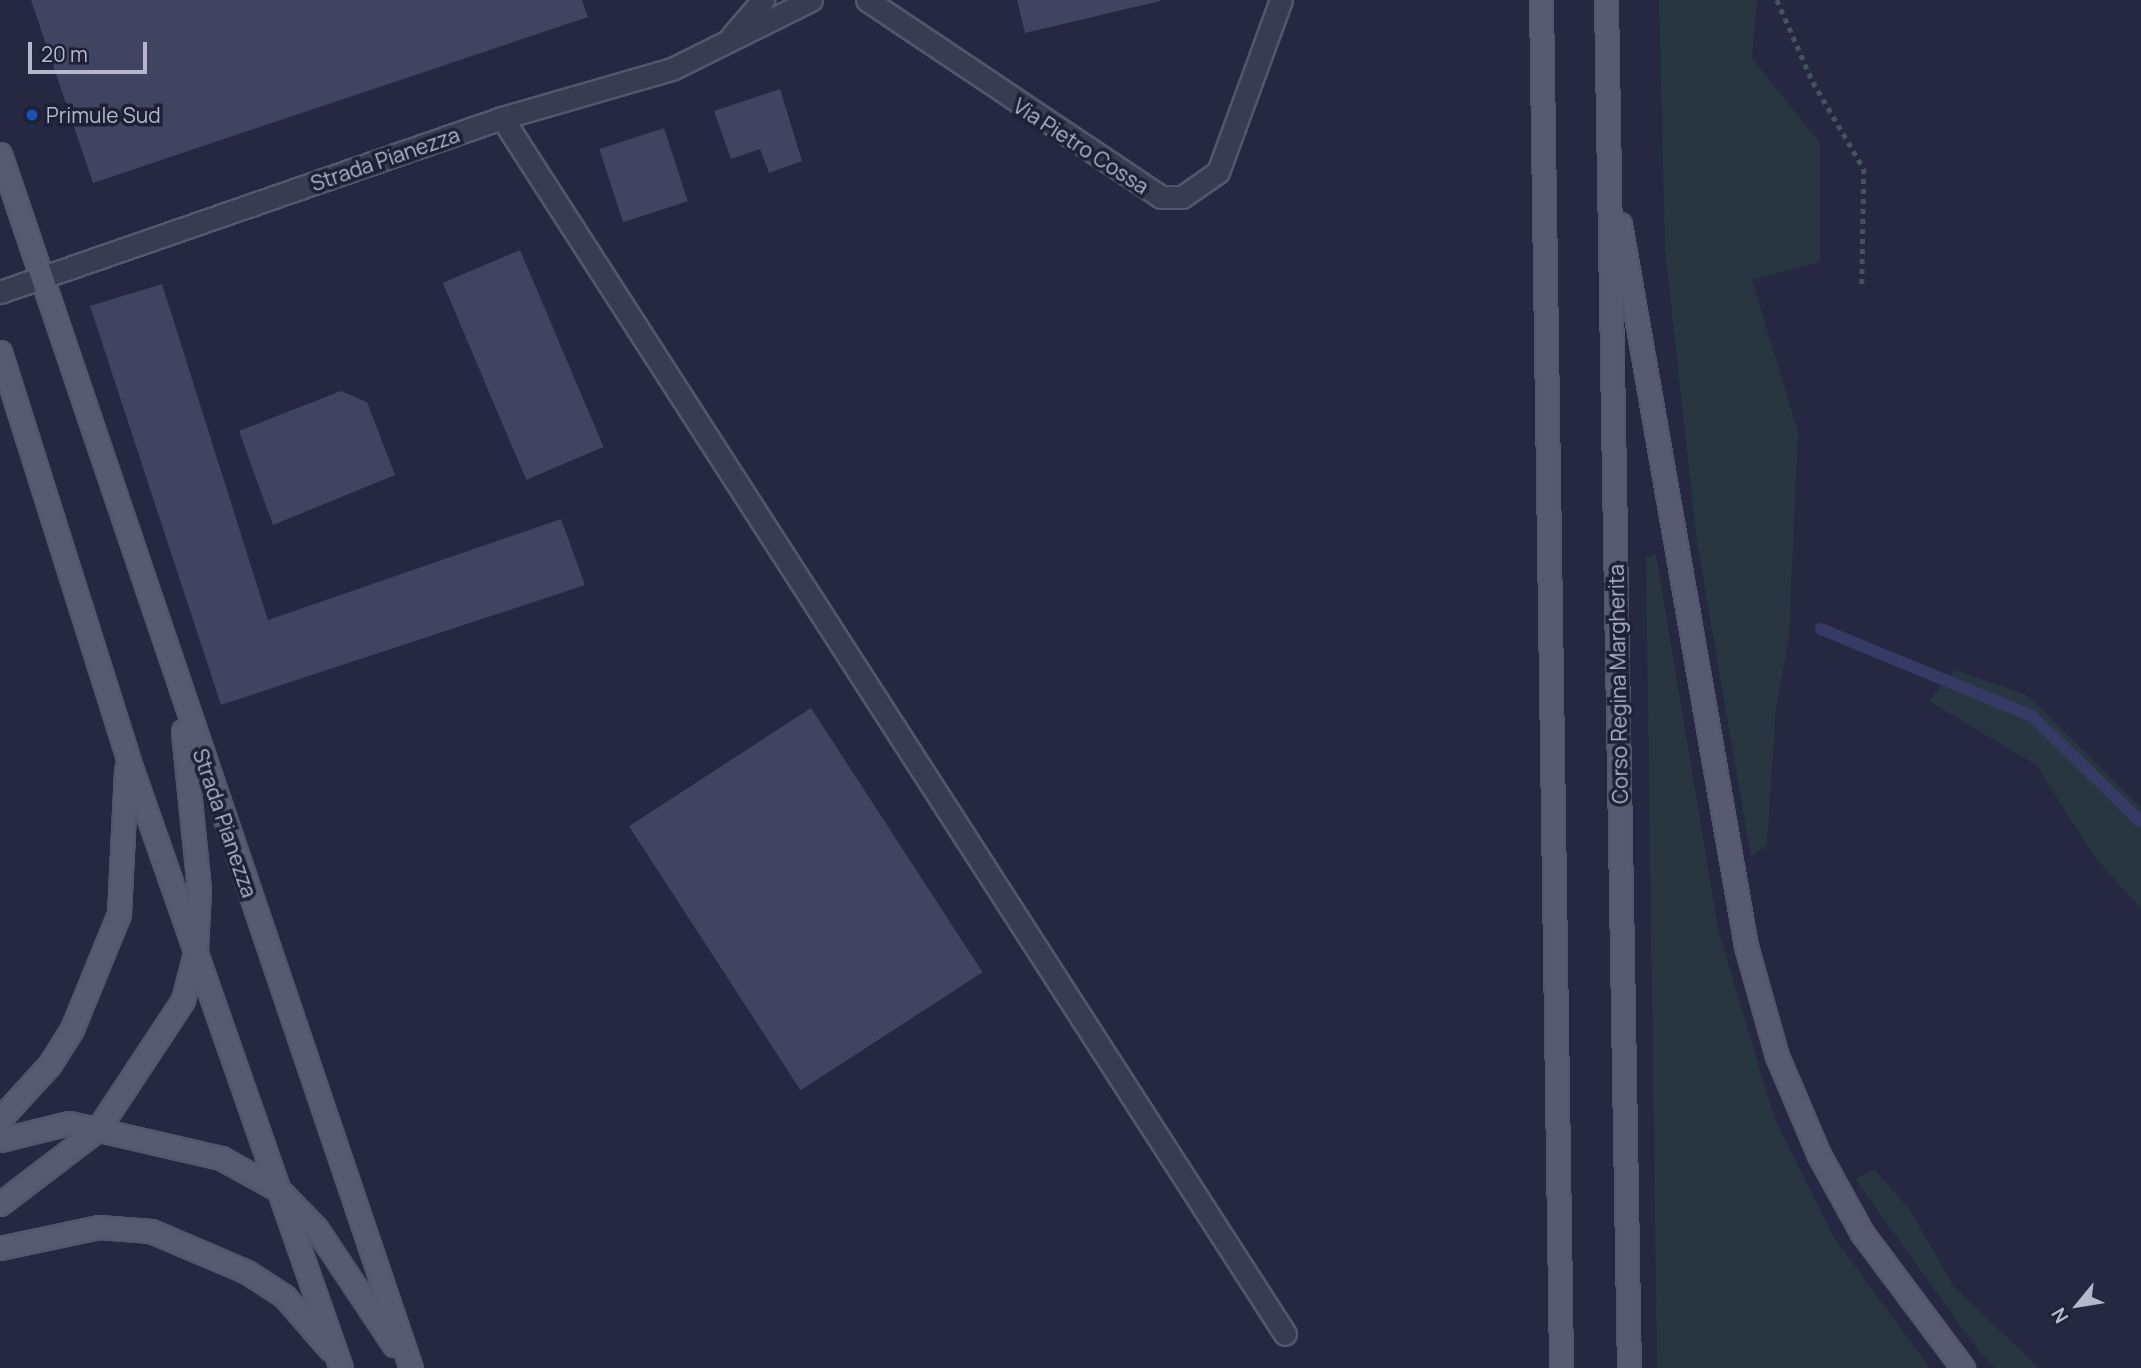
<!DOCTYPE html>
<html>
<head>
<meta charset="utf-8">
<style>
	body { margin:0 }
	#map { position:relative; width:2141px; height:1368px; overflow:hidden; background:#252840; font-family:Manrope,sans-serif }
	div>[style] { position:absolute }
	.green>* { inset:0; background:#273641 }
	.stream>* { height:12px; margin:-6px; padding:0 6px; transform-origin:6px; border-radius:6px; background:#363b66 }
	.building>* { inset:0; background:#414461; transform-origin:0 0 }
	.path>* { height:4.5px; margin-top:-2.25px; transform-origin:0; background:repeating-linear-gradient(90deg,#45535e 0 5px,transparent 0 10px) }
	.roads { filter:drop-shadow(2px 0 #54566b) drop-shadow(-2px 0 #54566b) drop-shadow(0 2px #54566b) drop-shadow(0 -2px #54566b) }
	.minor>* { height:21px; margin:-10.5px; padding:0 10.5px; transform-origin:10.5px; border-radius:10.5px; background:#393b50 }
	.major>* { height:21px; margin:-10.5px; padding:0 10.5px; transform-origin:10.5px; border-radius:10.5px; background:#575a70 }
	.dots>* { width:19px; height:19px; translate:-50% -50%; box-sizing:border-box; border:4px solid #1e2035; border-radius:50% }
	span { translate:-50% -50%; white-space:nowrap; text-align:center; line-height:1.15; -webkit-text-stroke:7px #1e2035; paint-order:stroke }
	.poi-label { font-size:21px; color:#b6b7cb }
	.left { translate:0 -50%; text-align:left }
	.street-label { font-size:21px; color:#b6b7cb }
	.north { position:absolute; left:2043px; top:1270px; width:70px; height:70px; -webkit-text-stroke:5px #1e2035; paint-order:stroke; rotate:240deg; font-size:19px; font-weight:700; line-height:28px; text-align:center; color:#b6b7cb }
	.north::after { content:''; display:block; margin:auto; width:24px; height:32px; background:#b6b7cb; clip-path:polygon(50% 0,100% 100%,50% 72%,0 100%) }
	.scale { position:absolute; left:28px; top:42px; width:119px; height:32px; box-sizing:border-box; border:4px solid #b6b7cb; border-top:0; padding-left:9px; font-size:21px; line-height:24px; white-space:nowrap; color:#b6b7cb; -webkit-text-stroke:5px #1e2035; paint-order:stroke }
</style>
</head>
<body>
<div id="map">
	<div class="green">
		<div style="clip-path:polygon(1659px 0,1757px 0,1752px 58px,1820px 143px,1820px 262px,1752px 280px,1798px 432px,1789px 638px,1776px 708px,1767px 845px,1751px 857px,1697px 542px,1665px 249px)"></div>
		<div style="clip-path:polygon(1656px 554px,1718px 929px,1775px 1120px,1833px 1236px,1930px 1368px,1657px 1368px,1646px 558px)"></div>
		<div style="clip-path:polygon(1955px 670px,2027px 695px,2141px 807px,2141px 909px,2095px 857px,2036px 765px,1929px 701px)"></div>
		<div style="clip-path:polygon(1874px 1169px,1910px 1210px,1954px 1287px,2039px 1368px,1995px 1368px,1978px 1350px,1855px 1179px)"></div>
	</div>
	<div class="stream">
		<div style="left:1821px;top:629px;width:228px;rotate:22.4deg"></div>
		<div style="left:2032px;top:716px;width:152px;rotate:44.2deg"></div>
	</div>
	<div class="building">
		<div style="clip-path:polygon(31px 0,582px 0,588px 17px,93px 183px)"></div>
		<div style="clip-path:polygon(1017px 0,1160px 0,1160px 1px,1025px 33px)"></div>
		<div style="clip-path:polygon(780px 89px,802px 161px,769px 173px,760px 149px,731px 159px,714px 111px)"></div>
		<div style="left:664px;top:128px;width:77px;height:68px;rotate:72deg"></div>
		<div style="left:520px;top:250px;width:214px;height:84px;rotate:67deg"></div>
		<div style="clip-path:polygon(162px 284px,268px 620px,561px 519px,585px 585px,221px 705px,90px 306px)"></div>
		<div style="clip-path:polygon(341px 391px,367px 402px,395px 475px,273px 525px,239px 431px)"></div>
		<div style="left:811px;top:708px;width:315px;height:217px;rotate:57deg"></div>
	</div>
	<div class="path">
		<div style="left:1777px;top:0;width:90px;rotate:66.3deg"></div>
		<div style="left:1813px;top:82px;width:101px;rotate:59.6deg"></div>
		<div style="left:1864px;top:169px;width:119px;rotate:91deg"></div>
	</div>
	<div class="roads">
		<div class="minor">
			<div style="left:867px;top:0;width:354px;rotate:33.8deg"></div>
			<div style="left:1161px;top:197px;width:21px"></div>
			<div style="left:1182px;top:197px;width:44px;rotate:-34.8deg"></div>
			<div style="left:1218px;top:172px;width:183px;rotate:-69.9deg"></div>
			<div style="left:732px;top:36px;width:48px;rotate:-49.3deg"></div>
			<div style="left:502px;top:118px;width:1446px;rotate:57.22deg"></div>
			<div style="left:0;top:292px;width:531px;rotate:-19.12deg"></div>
			<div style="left:502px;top:118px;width:177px;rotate:-16.1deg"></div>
			<div style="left:672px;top:69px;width:155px;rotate:-26.4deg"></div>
		</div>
		<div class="major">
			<div style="left:1541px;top:0;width:1368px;rotate:89.16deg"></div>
			<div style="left:1606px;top:0;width:1368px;rotate:89.04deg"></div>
			<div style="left:0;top:154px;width:1282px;rotate:71.3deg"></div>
			<div style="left:1620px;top:224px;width:733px;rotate:80.1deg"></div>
			<div style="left:1746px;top:946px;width:114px;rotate:74.3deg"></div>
			<div style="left:1777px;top:1056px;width:108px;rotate:67deg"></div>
			<div style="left:1819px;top:1155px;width:89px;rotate:61.1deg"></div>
			<div style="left:1862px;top:1233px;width:169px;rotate:53.2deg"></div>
			<div style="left:0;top:352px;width:423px;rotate:72.5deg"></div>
			<div style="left:127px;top:756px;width:648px;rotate:70.73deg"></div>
			<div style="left:0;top:1119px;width:74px;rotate:-47.7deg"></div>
			<div style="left:50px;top:1064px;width:41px;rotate:-57.8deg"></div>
			<div style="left:72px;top:1029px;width:124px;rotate:-67.8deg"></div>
			<div style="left:119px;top:914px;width:145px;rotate:-87.2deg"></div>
			<div style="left:0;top:1140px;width:71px;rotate:-13.8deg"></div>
			<div style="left:69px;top:1123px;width:156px;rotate:13deg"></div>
			<div style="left:221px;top:1158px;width:66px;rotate:28.9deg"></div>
			<div style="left:279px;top:1190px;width:53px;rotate:45.8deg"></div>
			<div style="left:316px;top:1228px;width:141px;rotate:56.3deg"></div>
			<div style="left:0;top:1204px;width:123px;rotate:-37.4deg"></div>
			<div style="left:98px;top:1129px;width:154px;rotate:-56.6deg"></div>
			<div style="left:183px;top:1000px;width:52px;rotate:-75.4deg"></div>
			<div style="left:196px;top:950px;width:61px;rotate:-87.2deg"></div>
			<div style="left:199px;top:889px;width:159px;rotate:-95.8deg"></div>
			<div style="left:0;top:1248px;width:101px;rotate:-12deg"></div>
			<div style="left:99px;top:1227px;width:52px;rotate:4.4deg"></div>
			<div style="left:151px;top:1231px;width:104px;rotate:23.1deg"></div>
			<div style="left:247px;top:1272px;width:44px;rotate:33deg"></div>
			<div style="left:284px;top:1296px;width:70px;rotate:49deg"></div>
		</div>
	</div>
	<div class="dots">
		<div style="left:32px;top:115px;background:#1a4fb4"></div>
	</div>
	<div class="poi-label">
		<span class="left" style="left:46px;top:115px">Primule Sud</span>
	</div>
	<div class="street-label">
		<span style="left:1081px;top:146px;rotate:33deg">Via Pietro Cossa</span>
		<span style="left:385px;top:159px;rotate:-19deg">Strada Pianezza</span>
		<span style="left:1618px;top:684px;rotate:-91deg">Corso Regina Margherita</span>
		<span style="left:225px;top:823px;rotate:71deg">Strada Pianezza</span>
	</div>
	<div class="north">N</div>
	<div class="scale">20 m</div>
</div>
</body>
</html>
